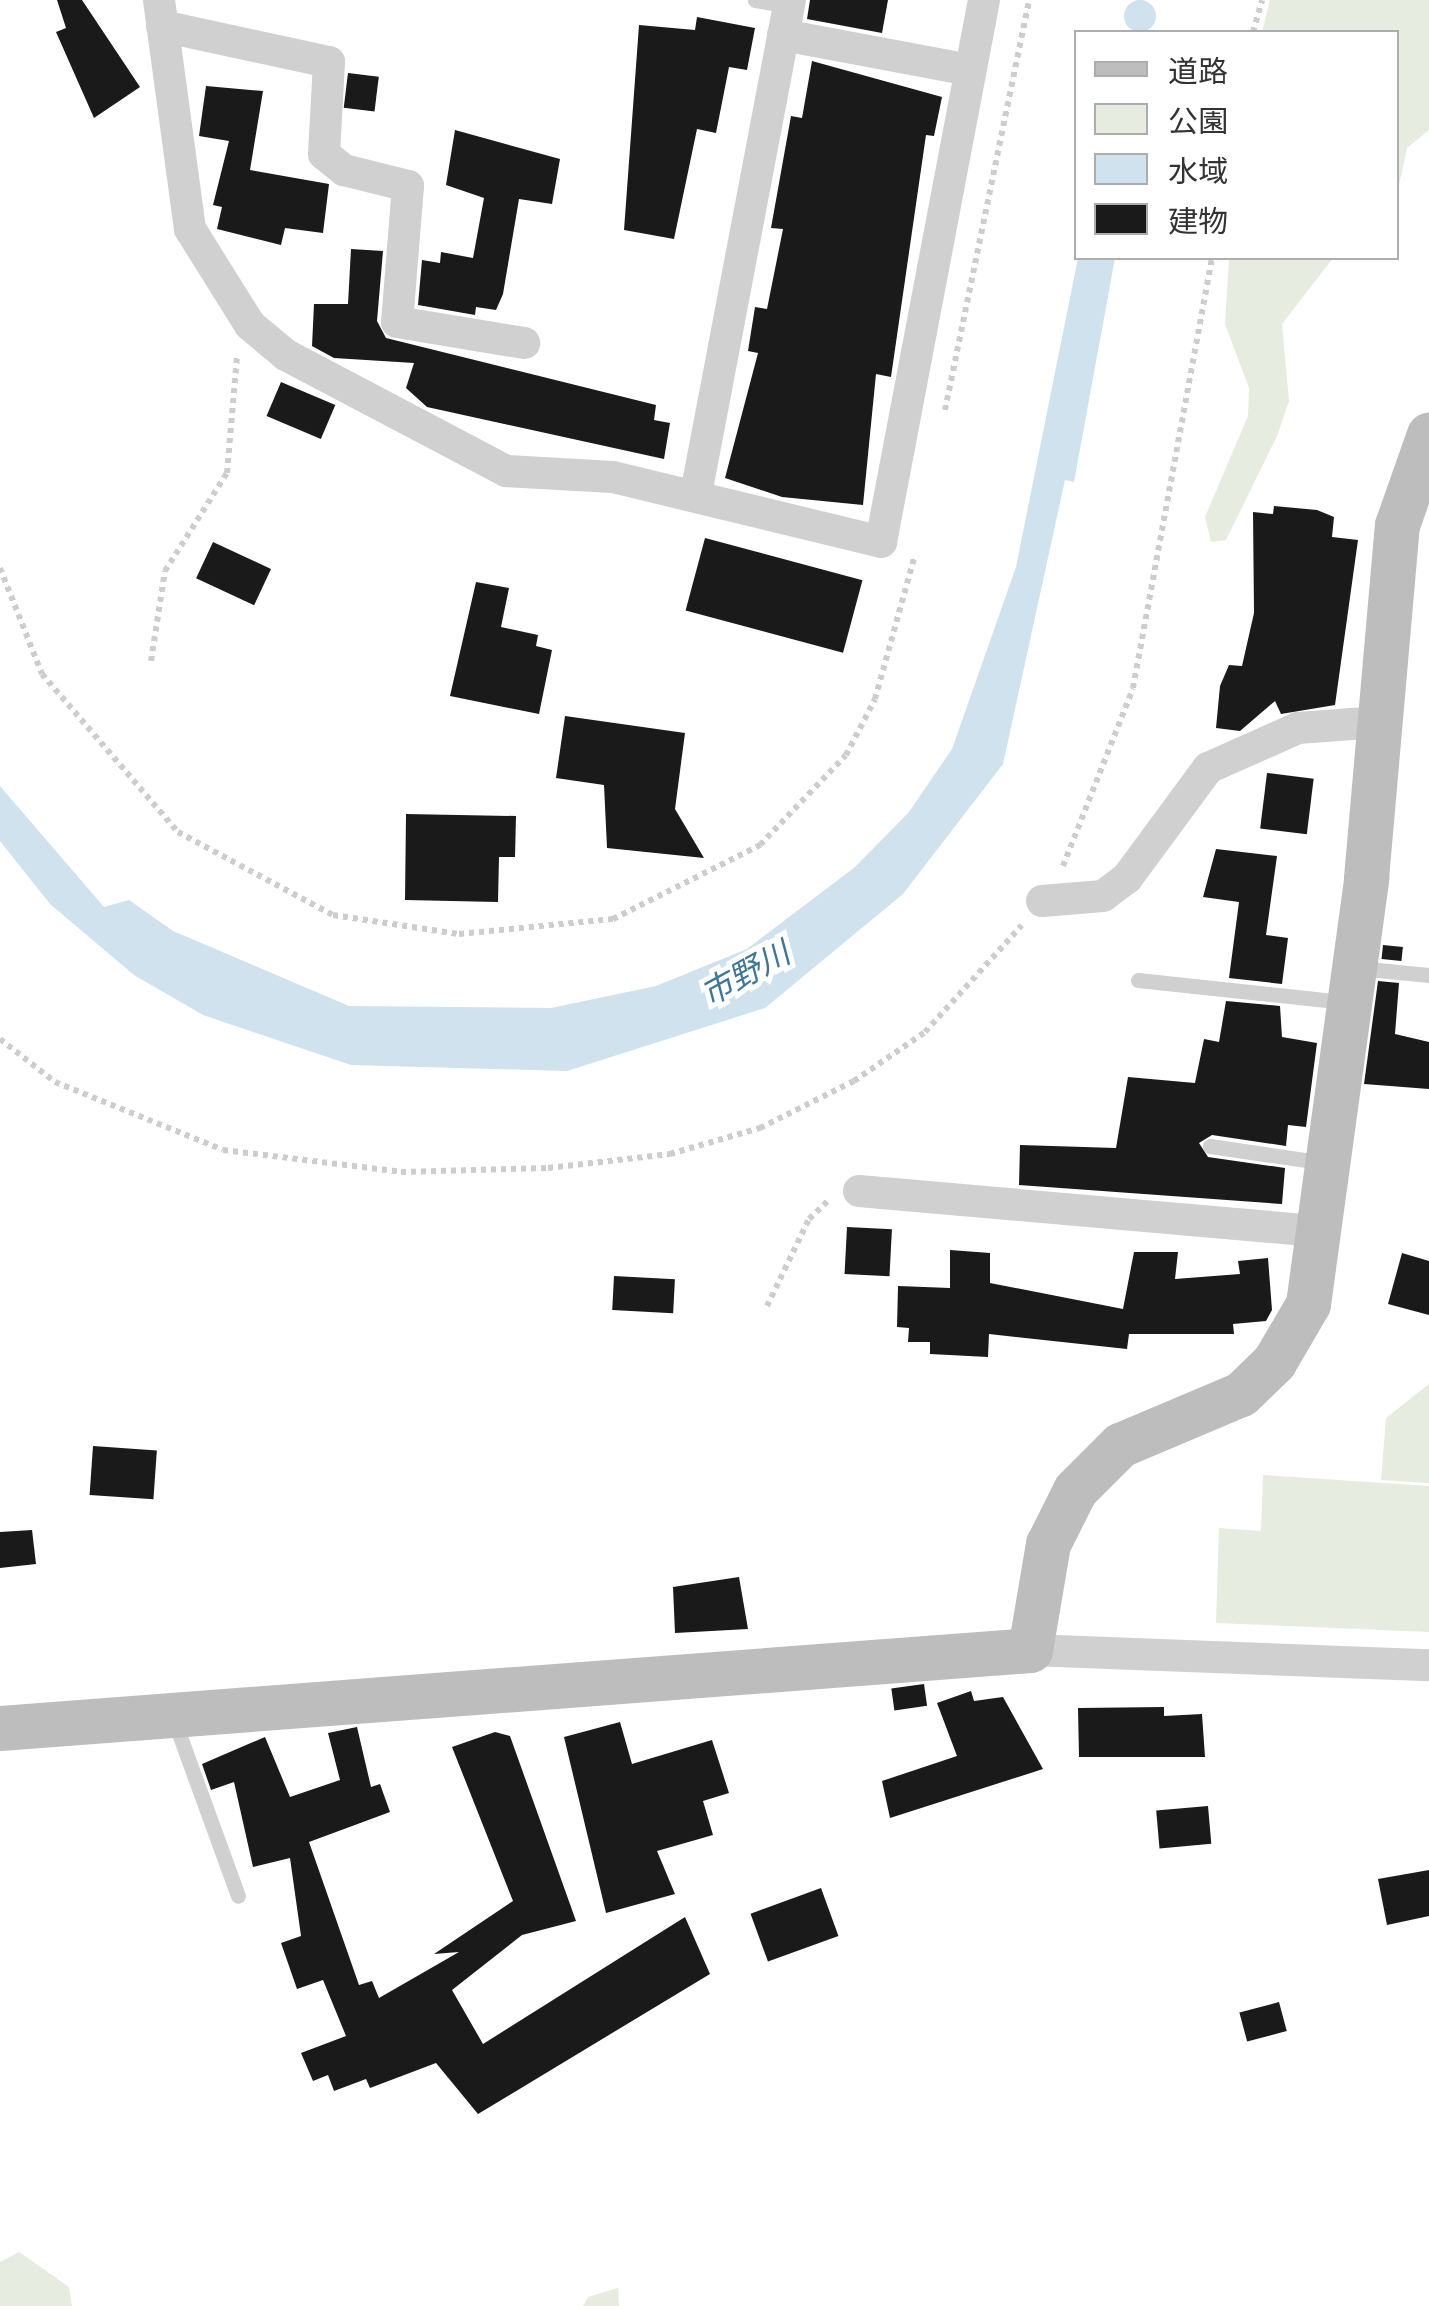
<!DOCTYPE html>
<html>
<head>
<meta charset="utf-8">
<style>
	body { margin:0 }
	#map { position:relative; width:1429px; height:2306px; overflow:hidden; background:#fff; font-family:"IBM Plex Sans","Noto Sans JP",sans-serif }
	div>[style] { position:absolute }
	.green>* { inset:0; background:#e6ecdf }
	.water>* { inset:0; background:#cfe2ee }
	.round { border-radius:50% }
	.building>* { inset:0; background:#1a1a1a; transform-origin:0 0 }
	.path>* { height:6px; margin-top:-3px; transform-origin:0; background:repeating-linear-gradient(90deg,#cdcdcd 0 5px,transparent 0 10px) }
	.lane>* { height:15px; margin:-7.5px; padding:0 7.5px; transform-origin:7.5px; border-radius:7.5px; background:#d0d0d0 }
	.street>* { height:32px; margin:-16px; padding:0 16px; transform-origin:16px; border-radius:16px; background:#d0d0d0 }
	.secondary>* { height:45px; margin:-22.5px; padding:0 22.5px; transform-origin:22.5px; border-radius:22.5px; background:#bdbdbd }
	span { translate:-50% -50%; white-space:nowrap; text-align:center; line-height:1.15; -webkit-text-stroke:10px #fff; paint-order:stroke }
	.water-label { font-size:32px; color:#3f7597; font-style:italic }
	.legend { position:absolute; left:1074px; top:30px; width:325px; height:230px; box-sizing:border-box; background:#fff; border:2px solid #adadad; margin:0; padding:12px 18px; list-style:none; font-size:30px; color:#333 }
	.legend li { display:flex; align-items:center; gap:20px; height:50px }
	.legend b { width:50px; border:2px solid #adadad }
</style>
</head>
<body>
<div id="map">
	<div class="green">
		<div style="clip-path:polygon(1270px 0,1429px 0,1429px 130px,1407px 148px,1399px 185px,1396px 32px,1262px 32px)"></div>
		<div style="clip-path:polygon(1229px 258px,1333px 258px,1282px 324px,1289px 401px,1277px 436px,1226px 540px,1211px 542px,1205px 517px,1248px 416px,1249px 388px,1225px 324px)"></div>
		<div style="clip-path:polygon(1429px 1384px,1429px 1483px,1381px 1480px,1386px 1418px)"></div>
		<div style="clip-path:polygon(1263px 1475px,1429px 1486px,1429px 1632px,1216px 1623px,1219px 1528px,1261px 1531px)"></div>
		<div style="clip-path:polygon(19px 2252px,69px 2287px,72px 2306px,0 2306px,0 2262px)"></div>
		<div style="clip-path:polygon(618px 2288px,619px 2306px,583px 2306px,588px 2297px)"></div>
	</div>
	<div class="water">
		<div class="round" style="left:1124px;top:0;width:32px;height:32px"></div>
		<div style="clip-path:polygon(1078px 258px,1115px 258px,1074px 482px,1065px 480px,1003px 764px,903px 894px,765px 1008px,567px 1071px,351px 1065px,203px 1015px,134px 975px,50px 904px,0 841px,0 786px,104px 907px,129px 900px,173px 931px,349px 1006px,551px 1008px,656px 986px,747px 949px,855px 867px,909px 812px,952px 749px,1016px 567px)"></div>
	</div>
	<div class="building">
		<div style="clip-path:polygon(57px 0,82px 0,140px 87px,94px 118px,56px 32px,66px 28px)"></div>
		<div style="clip-path:polygon(810px 0,888px 0,882px 33px,807px 19px)"></div>
		<div style="clip-path:polygon(697px 17px,755px 28px,747px 70px,729px 67px,716px 133px,697px 129px,674px 239px,624px 230px,639px 25px,695px 30px)"></div>
		<div style="clip-path:polygon(812px 61px,942px 97px,934px 136px,926px 135px,891px 377px,876px 374px,863px 505px,782px 497px,725px 478px,758px 353px,748px 351px,755px 307px,767px 309px,783px 229px,771px 228px,791px 116px,802px 118px)"></div>
		<div style="left:348px;top:73px;width:31px;height:35px;rotate:7deg"></div>
		<div style="clip-path:polygon(206px 86px,263px 91px,250px 170px,329px 184px,323px 233px,285px 228px,281px 245px,217px 229px,222px 207px,213px 205px,229px 141px,199px 136px)"></div>
		<div style="clip-path:polygon(455px 130px,560px 159px,552px 204px,519px 199px,503px 294px,496px 310px,476px 307px,475px 315px,418px 305px,422px 260px,440px 263px,441px 252px,473px 258px,484px 198px,446px 185px)"></div>
		<div style="clip-path:polygon(351px 249px,383px 251px,377px 321px,386px 338px,656px 405px,654px 420px,670px 423px,664px 459px,427px 407px,406px 388px,414px 363px,334px 358px,312px 346px,314px 304px,348px 304px)"></div>
		<div style="left:281px;top:382px;width:59px;height:37px;rotate:23deg"></div>
		<div style="clip-path:polygon(1274px 506px,1317px 510px,1334px 517px,1332px 537px,1358px 540px,1335px 705px,1281px 714px,1275px 701px,1240px 731px,1216px 728px,1220px 686px,1229px 665px,1242px 666px,1254px 613px,1253px 512px,1273px 514px)"></div>
		<div style="left:705px;top:538px;width:163px;height:75px;rotate:15deg"></div>
		<div style="left:213px;top:542px;width:64px;height:40px;rotate:25deg"></div>
		<div style="clip-path:polygon(476px 582px,509px 588px,501px 627px,538px 635px,536px 646px,552px 650px,539px 714px,450px 696px)"></div>
		<div style="clip-path:polygon(565px 716px,685px 733px,675px 809px,704px 858px,607px 848px,604px 785px,556px 778px)"></div>
		<div style="left:1267px;top:773px;width:47px;height:56px;rotate:7deg"></div>
		<div style="clip-path:polygon(406px 814px,516px 816px,515px 857px,499px 857px,498px 902px,405px 900px)"></div>
		<div style="clip-path:polygon(1216px 849px,1277px 856px,1266px 935px,1288px 938px,1282px 984px,1229px 978px,1239px 902px,1203px 897px)"></div>
		<div style="left:1383px;top:945px;width:20px;height:14px;rotate:6deg"></div>
		<div style="clip-path:polygon(1378px 981px,1399px 983px,1395px 1034px,1429px 1042px,1429px 1089px,1364px 1084px)"></div>
		<div style="clip-path:polygon(1226px 1001px,1280px 1006px,1282px 1037px,1317px 1043px,1306px 1127px,1288px 1125px,1286px 1146px,1212px 1135px,1199px 1143px,1208px 1157px,1285px 1168px,1282px 1204px,1019px 1185px,1020px 1145px,1116px 1148px,1128px 1077px,1195px 1083px,1204px 1039px,1219px 1042px)"></div>
		<div style="left:847px;top:1227px;width:45px;height:47px;rotate:3deg"></div>
		<div style="clip-path:polygon(950px 1250px,990px 1253px,990px 1283px,1123px 1309px,1134px 1252px,1178px 1252px,1175px 1279px,1240px 1274px,1238px 1261px,1268px 1258px,1272px 1310px,1266px 1321px,1233px 1324px,1234px 1334px,1129px 1334px,1127px 1349px,989px 1334px,988px 1357px,930px 1354px,930px 1342px,908px 1342px,909px 1328px,897px 1327px,898px 1286px,950px 1288px)"></div>
		<div style="clip-path:polygon(1402px 1253px,1429px 1261px,1429px 1315px,1388px 1304px)"></div>
		<div style="left:614px;top:1276px;width:61px;height:34px;rotate:3deg"></div>
		<div style="left:93px;top:1446px;width:64px;height:49px;rotate:4deg"></div>
		<div style="clip-path:polygon(32px 1530px,36px 1564px,0 1568px,0 1532px)"></div>
		<div style="clip-path:polygon(739px 1577px,748px 1629px,675px 1633px,673px 1587px)"></div>
		<div style="left:924px;top:1684px;width:22px;height:33px;rotate:82deg"></div>
		<div style="clip-path:polygon(971px 1691px,974px 1701px,1003px 1697px,1043px 1769px,890px 1818px,882px 1781px,957px 1756px,937px 1703px)"></div>
		<div style="clip-path:polygon(1164px 1707px,1164px 1716px,1202px 1714px,1205px 1757px,1079px 1757px,1078px 1708px)"></div>
		<div style="clip-path:polygon(620px 1722px,632px 1764px,712px 1740px,729px 1793px,703px 1801px,713px 1835px,657px 1851px,675px 1894px,606px 1913px,564px 1737px)"></div>
		<div style="clip-path:polygon(357px 1727px,371px 1787px,380px 1784px,390px 1812px,309px 1842px,359px 1985px,372px 1981px,379px 1998px,459px 1952px,434px 1954px,513px 1901px,452px 1747px,495px 1732px,510px 1736px,576px 1921px,522px 1935px,452px 1990px,483px 2044px,685px 1917px,710px 1974px,478px 2114px,436px 2063px,370px 2088px,366px 2079px,334px 2091px,328px 2075px,313px 2081px,301px 2053px,346px 2036px,323px 1980px,297px 1989px,281px 1943px,301px 1936px,290px 1858px,253px 1867px,234px 1782px,211px 1790px,202px 1764px,265px 1737px,290px 1797px,340px 1780px,328px 1733px)"></div>
		<div style="left:1208px;top:1806px;width:38px;height:52px;rotate:85deg"></div>
		<div style="clip-path:polygon(1429px 1870px,1429px 1916px,1387px 1925px,1378px 1879px)"></div>
		<div style="left:821px;top:1888px;width:51px;height:75px;rotate:70deg"></div>
		<div style="left:1279px;top:2002px;width:30px;height:41px;rotate:75deg"></div>
	</div>
	<div class="path">
		<div style="left:1253px;top:32px;width:33px;rotate:-74deg"></div>
		<div style="left:945px;top:410px;width:419px;rotate:-78.4deg"></div>
		<div style="left:0;top:568px;width:114px;rotate:68.4deg"></div>
		<div style="left:42px;top:674px;width:208px;rotate:49.3deg"></div>
		<div style="left:178px;top:832px;width:176px;rotate:28.2deg"></div>
		<div style="left:333px;top:915px;width:127px;rotate:8.6deg"></div>
		<div style="left:459px;top:934px;width:155px;rotate:-5.6deg"></div>
		<div style="left:613px;top:919px;width:165px;rotate:-26.7deg"></div>
		<div style="left:760px;top:845px;width:124px;rotate:-46.3deg"></div>
		<div style="left:846px;top:755px;width:63px;rotate:-62.6deg"></div>
		<div style="left:875px;top:699px;width:149px;rotate:-74.5deg"></div>
		<div style="left:151px;top:661px;width:91px;rotate:-81.2deg"></div>
		<div style="left:165px;top:571px;width:116px;rotate:-57.7deg"></div>
		<div style="left:227px;top:473px;width:117px;rotate:-85.1deg"></div>
		<div style="left:1063px;top:866px;width:191px;rotate:-68.5deg"></div>
		<div style="left:1133px;top:688px;width:437px;rotate:-79.6deg"></div>
		<div style="left:0;top:1039px;width:70px;rotate:38deg"></div>
		<div style="left:55px;top:1082px;width:181px;rotate:22deg"></div>
		<div style="left:223px;top:1150px;width:179px;rotate:7deg"></div>
		<div style="left:401px;top:1172px;width:147px;rotate:-1.6deg"></div>
		<div style="left:548px;top:1168px;width:123px;rotate:-6.5deg"></div>
		<div style="left:670px;top:1154px;width:94px;rotate:-16.1deg"></div>
		<div style="left:760px;top:1128px;width:105px;rotate:-26.6deg"></div>
		<div style="left:854px;top:1081px;width:86px;rotate:-34.6deg"></div>
		<div style="left:925px;top:1032px;width:144px;rotate:-47.8deg"></div>
		<div style="left:767px;top:1306px;width:97px;rotate:-64.2deg"></div>
		<div style="left:809px;top:1219px;width:28px;rotate:-44deg"></div>
	</div>
	<div class="lane">
		<div style="left:755px;top:0;width:35px;rotate:10deg"></div>
		<div style="left:1358px;top:968px;width:71px;rotate:5.6deg"></div>
		<div style="left:1138px;top:980px;width:208px;rotate:6.1deg"></div>
		<div style="left:1210px;top:1146px;width:116px;rotate:8.4deg"></div>
		<div style="left:174px;top:1720px;width:187px;rotate:70deg"></div>
	</div>
	<div class="street">
		<div style="left:159px;top:0;width:231px;rotate:82.3deg"></div>
		<div style="left:190px;top:229px;width:113px;rotate:58deg"></div>
		<div style="left:250px;top:325px;width:47px;rotate:39.8deg"></div>
		<div style="left:286px;top:355px;width:249px;rotate:27.8deg"></div>
		<div style="left:506px;top:471px;width:107px;rotate:3.2deg"></div>
		<div style="left:613px;top:477px;width:276px;rotate:13.6deg"></div>
		<div style="left:881px;top:542px;width:552px;rotate:-79.24deg"></div>
		<div style="left:162px;top:26px;width:171px;rotate:12.2deg"></div>
		<div style="left:329px;top:62px;width:92px;rotate:93.1deg"></div>
		<div style="left:324px;top:154px;width:26px;rotate:39deg"></div>
		<div style="left:344px;top:170px;width:66px;rotate:14deg"></div>
		<div style="left:408px;top:186px;width:136px;rotate:94.6deg"></div>
		<div style="left:397px;top:322px;width:129px;rotate:9.4deg"></div>
		<div style="left:783px;top:35px;width:190px;rotate:10.6deg"></div>
		<div style="left:696px;top:494px;width:503px;rotate:-79.23deg"></div>
		<div style="left:1042px;top:901px;width:61px;rotate:-4.7deg"></div>
		<div style="left:1103px;top:896px;width:30px;rotate:-37deg"></div>
		<div style="left:1127px;top:878px;width:137px;rotate:-53.6deg"></div>
		<div style="left:1208px;top:768px;width:98px;rotate:-24deg"></div>
		<div style="left:1298px;top:728px;width:81px;rotate:-4.2deg"></div>
		<div style="left:859px;top:1191px;width:463px;rotate:5deg"></div>
		<div style="left:1030px;top:1650px;width:399px;rotate:2.2deg"></div>
	</div>
	<div class="secondary">
		<div style="left:0;top:1728px;width:1033px;rotate:-4.33deg"></div>
		<div style="left:1030px;top:1650px;width:108px;rotate:-80.4deg"></div>
		<div style="left:1048px;top:1544px;width:60px;rotate:-63.4deg"></div>
		<div style="left:1075px;top:1490px;width:64px;rotate:-45deg"></div>
		<div style="left:1120px;top:1445px;width:131px;rotate:-22.9deg"></div>
		<div style="left:1241px;top:1394px;width:46px;rotate:-44.1deg"></div>
		<div style="left:1274px;top:1362px;width:67px;rotate:-59.6deg"></div>
		<div style="left:1308px;top:1304px;width:430px;rotate:-82.2deg"></div>
		<div style="left:1366px;top:878px;width:354px;rotate:-85deg"></div>
		<div style="left:1397px;top:525px;width:96px;rotate:-70.6deg"></div>
	</div>
	<div class="water-label">
		<span style="left:745px;top:973px;rotate:-29deg">市野川</span>
	</div>
	<ul class="legend">
	<li><b style="height:12px;background:#bdbdbd"></b>道路</li>
	<li><b style="height:28px;background:#e6ecdf"></b>公園</li>
	<li><b style="height:28px;background:#cfe2ee"></b>水域</li>
	<li><b style="height:28px;background:#1a1a1a"></b>建物</li>
	</ul>
</div>
</body>
</html>
